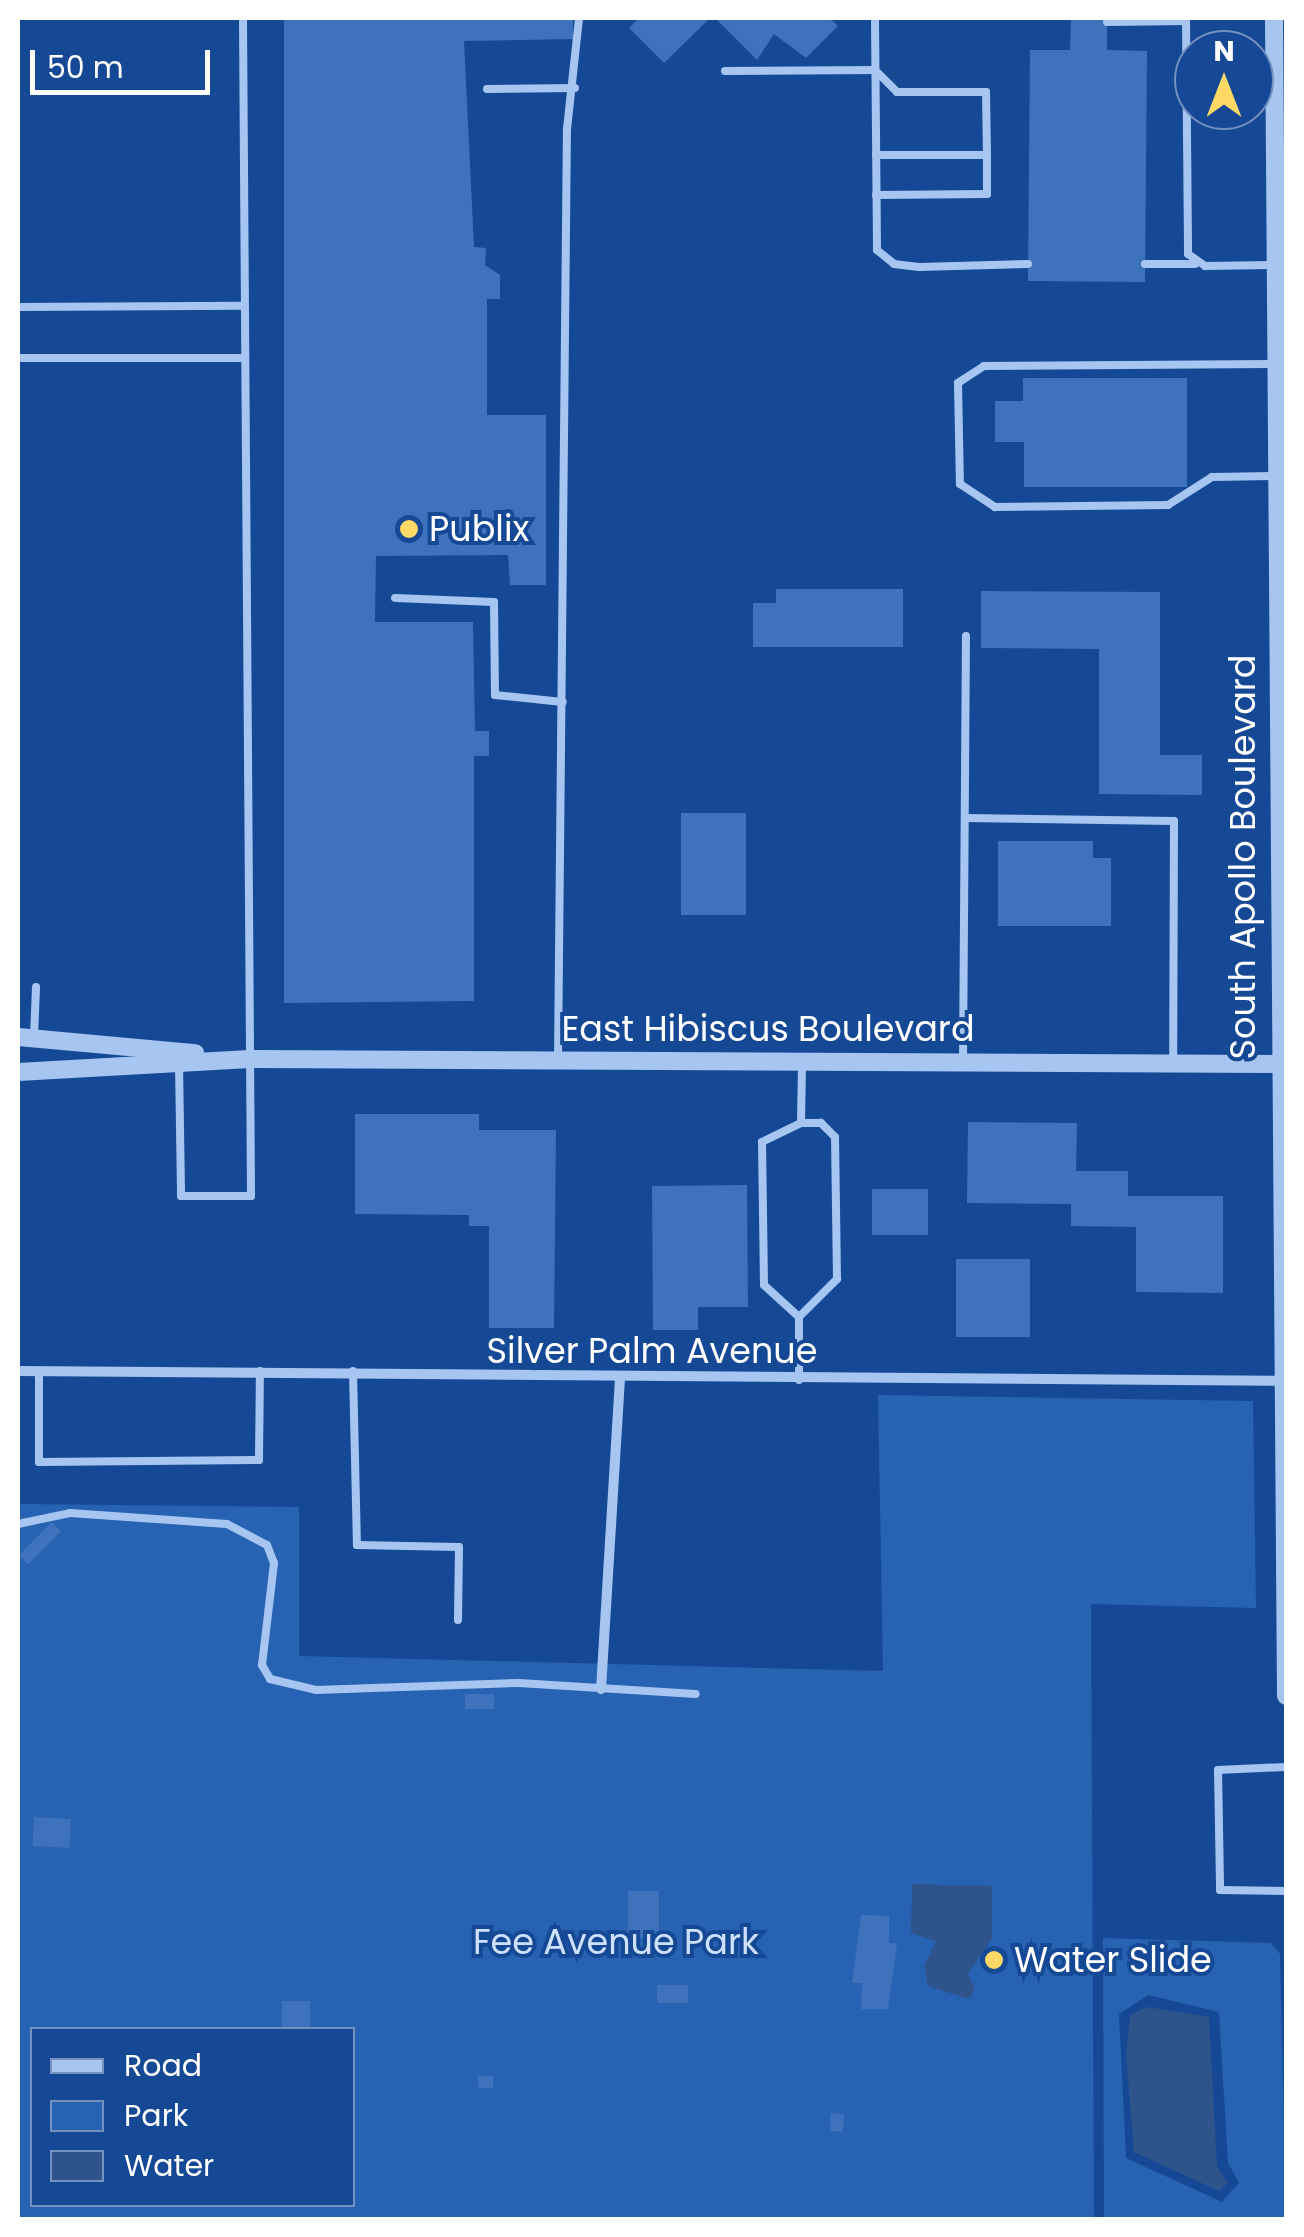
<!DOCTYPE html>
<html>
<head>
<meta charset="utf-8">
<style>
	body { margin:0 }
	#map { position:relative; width:1304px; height:2237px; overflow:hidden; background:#164995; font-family:Poppins,sans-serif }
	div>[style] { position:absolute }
	.green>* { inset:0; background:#2862b3 }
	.water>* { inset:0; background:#2f548c }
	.building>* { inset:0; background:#3e72bc; transform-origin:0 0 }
	.round { border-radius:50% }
	.service>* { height:8px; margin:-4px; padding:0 4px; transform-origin:4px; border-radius:4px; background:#a6c6f1 }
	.minor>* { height:10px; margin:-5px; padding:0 5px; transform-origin:5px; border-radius:5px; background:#a6c6f1 }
	.tertiary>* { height:18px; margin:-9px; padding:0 9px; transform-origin:9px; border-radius:9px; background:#a6c6f1 }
	.dots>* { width:28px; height:28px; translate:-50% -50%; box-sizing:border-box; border:5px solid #164995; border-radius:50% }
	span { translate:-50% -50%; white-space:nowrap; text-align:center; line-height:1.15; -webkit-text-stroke:8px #164995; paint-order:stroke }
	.poi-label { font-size:35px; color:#fff }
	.left { translate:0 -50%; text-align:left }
	.street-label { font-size:35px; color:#fff }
	.park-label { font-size:35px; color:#cde1fc }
	.frame { position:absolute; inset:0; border:20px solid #fff; pointer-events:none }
	.legend { position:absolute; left:30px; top:2027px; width:325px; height:180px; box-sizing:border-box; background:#164995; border:2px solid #7392bf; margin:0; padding:12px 18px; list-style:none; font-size:30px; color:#fff }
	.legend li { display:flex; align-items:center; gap:20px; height:50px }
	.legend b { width:50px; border:2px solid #7392bf }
	.north { position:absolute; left:1174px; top:30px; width:100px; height:100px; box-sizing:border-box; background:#164995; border:2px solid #7392bf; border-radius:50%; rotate:0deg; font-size:28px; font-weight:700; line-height:40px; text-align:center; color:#fff }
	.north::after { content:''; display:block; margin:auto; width:35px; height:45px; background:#ffd866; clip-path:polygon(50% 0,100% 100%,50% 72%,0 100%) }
	.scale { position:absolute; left:30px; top:50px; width:180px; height:45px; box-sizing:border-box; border:5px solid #fff; border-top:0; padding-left:12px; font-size:30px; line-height:35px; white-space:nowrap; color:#fff; -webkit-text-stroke:8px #164995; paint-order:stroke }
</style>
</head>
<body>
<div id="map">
	<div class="green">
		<div style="clip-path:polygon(evenodd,878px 1395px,1253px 1401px,1256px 1608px,1091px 1604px,1094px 2219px,18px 2217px,18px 1504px,299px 1507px,299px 1656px,883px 1671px,878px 1395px,32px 2030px,352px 2030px,352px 2204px,32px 2204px,32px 2030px)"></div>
		<div style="clip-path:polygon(evenodd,1103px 1938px,1271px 1943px,1280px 1954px,1286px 2219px,1104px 2219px,1103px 1938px,1148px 1995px,1219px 2012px,1228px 2163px,1239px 2183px,1222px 2202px,1126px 2158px,1119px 2014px,1148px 1995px)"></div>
	</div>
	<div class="water">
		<div style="clip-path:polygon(912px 1884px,992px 1886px,992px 1939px,968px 1973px,975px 1990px,968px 1999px,928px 1986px,924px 1966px,936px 1941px,911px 1933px)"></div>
		<div style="clip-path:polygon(1147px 2007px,1209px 2017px,1217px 2166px,1228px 2183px,1219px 2191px,1134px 2152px,1126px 2054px,1130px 2015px)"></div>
	</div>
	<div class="building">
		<div style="clip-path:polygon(284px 18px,573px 18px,573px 39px,464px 41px,474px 247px,486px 248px,485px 265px,500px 275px,500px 299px,487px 299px,487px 415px,546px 415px,546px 585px,510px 585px,508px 555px,376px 556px,375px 622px,473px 622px,475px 731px,489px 731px,489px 756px,474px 756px,474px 1001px,284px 1003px)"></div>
		<div style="clip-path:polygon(639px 18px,710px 18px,664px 63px,629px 28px)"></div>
		<div style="clip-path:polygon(715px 18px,829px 18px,838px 26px,806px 58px,774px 34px,757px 60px)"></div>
		<div style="clip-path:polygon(1071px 18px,1107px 18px,1107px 50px,1147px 51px,1145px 282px,1028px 281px,1030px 50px,1070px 50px)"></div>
		<div style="clip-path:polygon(1023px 378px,1187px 378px,1187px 487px,1024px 487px,1024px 442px,995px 442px,995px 401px,1023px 401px)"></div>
		<div style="clip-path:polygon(776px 589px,903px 589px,903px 647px,753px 647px,753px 603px,776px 603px)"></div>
		<div style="clip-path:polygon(981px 591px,1160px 592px,1160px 755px,1202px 755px,1202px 795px,1099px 794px,1099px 649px,981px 648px)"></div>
		<div style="left:681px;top:813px;width:65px;height:102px"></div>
		<div style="clip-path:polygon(998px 841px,1093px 841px,1093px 858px,1111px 858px,1111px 926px,998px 926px)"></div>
		<div style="clip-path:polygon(355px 1114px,479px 1114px,479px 1130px,556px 1130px,554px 1328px,489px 1328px,489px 1226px,469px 1226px,469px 1215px,355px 1214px)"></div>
		<div style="clip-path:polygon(968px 1122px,1077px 1123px,1076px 1171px,1128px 1171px,1128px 1196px,1223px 1196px,1223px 1293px,1136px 1292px,1136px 1227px,1071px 1226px,1071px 1204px,967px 1203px)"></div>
		<div style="clip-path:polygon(747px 1185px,748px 1307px,698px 1307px,698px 1330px,653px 1330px,652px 1186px)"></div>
		<div style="left:872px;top:1189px;width:56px;height:46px"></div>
		<div style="left:956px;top:1259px;width:74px;height:78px"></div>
		<div style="left:52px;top:1522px;width:13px;height:47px;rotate:45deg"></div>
		<div style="left:494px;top:1694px;width:15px;height:29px;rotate:90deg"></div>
		<div style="left:34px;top:1817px;width:37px;height:29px;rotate:3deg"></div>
		<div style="left:628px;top:1891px;width:31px;height:47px"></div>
		<div style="clip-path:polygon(861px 1915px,889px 1916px,889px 1943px,897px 1943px,888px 2009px,861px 2009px,862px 1983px,852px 1983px)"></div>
		<div class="round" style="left:984px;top:1951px;width:20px;height:20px"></div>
		<div style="left:657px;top:1985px;width:31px;height:18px"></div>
		<div style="left:282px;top:2001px;width:28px;height:29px"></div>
		<div style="left:478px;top:2076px;width:15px;height:12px"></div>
		<div style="left:831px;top:2113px;width:13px;height:18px;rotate:4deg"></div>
	</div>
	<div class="service">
		<div style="left:875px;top:18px;width:232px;rotate:89.5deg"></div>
		<div style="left:877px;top:250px;width:22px;rotate:39deg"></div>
		<div style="left:894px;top:264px;width:25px;rotate:7deg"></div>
		<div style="left:919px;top:267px;width:109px;rotate:-1.6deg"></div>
		<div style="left:1186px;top:18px;width:236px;rotate:89.5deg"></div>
		<div style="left:1188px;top:254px;width:21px;rotate:35deg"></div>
		<div style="left:1205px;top:266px;width:69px;rotate:-0.8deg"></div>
		<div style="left:1107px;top:22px;width:79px;rotate:-0.7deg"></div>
		<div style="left:725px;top:71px;width:150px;rotate:-0.4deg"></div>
		<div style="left:875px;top:70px;width:31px;rotate:45deg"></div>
		<div style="left:897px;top:92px;width:89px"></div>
		<div style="left:986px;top:92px;width:63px;rotate:89.1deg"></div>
		<div style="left:987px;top:155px;width:111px;rotate:180deg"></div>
		<div style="left:487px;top:89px;width:88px;rotate:-0.7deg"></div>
		<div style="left:876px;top:195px;width:111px;rotate:-0.5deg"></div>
		<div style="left:987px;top:194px;width:39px;rotate:-90deg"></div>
		<div style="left:1145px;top:264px;width:50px"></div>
		<div style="left:18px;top:307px;width:226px;rotate:-0.3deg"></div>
		<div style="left:18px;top:358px;width:226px"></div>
		<div style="left:1274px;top:364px;width:290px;rotate:179.6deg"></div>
		<div style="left:984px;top:366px;width:31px;rotate:147deg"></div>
		<div style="left:958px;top:383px;width:101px;rotate:88.9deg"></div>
		<div style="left:960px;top:484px;width:42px;rotate:33.3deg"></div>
		<div style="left:995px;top:507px;width:173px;rotate:-0.7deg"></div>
		<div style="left:1168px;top:505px;width:52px;rotate:-32.5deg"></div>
		<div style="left:1212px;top:477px;width:62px;rotate:-0.9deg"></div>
		<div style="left:395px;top:598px;width:99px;rotate:2.3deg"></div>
		<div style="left:494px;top:602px;width:93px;rotate:89.4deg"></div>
		<div style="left:495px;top:695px;width:68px;rotate:5.9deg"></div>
		<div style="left:965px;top:818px;width:209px;rotate:0.8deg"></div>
		<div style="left:1174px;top:821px;width:243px;rotate:90.2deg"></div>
		<div style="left:34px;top:1037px;width:50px;rotate:-87.7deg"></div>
		<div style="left:558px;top:1060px;width:931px;rotate:-89.45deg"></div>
		<div style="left:567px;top:129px;width:112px;rotate:-83.8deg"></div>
		<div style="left:963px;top:1063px;width:427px;rotate:-89.6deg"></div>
		<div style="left:179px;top:1064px;width:132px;rotate:89.1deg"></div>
		<div style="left:181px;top:1196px;width:70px"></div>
		<div style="left:251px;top:1196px;width:1178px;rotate:-90.39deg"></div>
		<div style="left:799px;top:1317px;width:47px;rotate:-137.6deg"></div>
		<div style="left:764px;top:1285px;width:143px;rotate:-90.8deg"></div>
		<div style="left:762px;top:1142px;width:43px;rotate:-26deg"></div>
		<div style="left:39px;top:1371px;width:91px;rotate:90deg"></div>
		<div style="left:39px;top:1462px;width:220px;rotate:-0.5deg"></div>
		<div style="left:259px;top:1460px;width:89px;rotate:-89.4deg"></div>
		<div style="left:353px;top:1371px;width:174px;rotate:88.7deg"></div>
		<div style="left:357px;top:1545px;width:102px;rotate:1.1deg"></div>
		<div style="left:459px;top:1547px;width:73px;rotate:90.8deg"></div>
		<div style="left:799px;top:1380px;width:63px;rotate:-90deg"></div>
		<div style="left:799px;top:1317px;width:54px;rotate:-45deg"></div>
		<div style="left:837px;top:1279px;width:142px;rotate:-90.8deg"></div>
		<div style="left:835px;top:1137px;width:20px;rotate:-135deg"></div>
		<div style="left:821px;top:1123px;width:20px;rotate:180deg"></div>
		<div style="left:801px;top:1123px;width:59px;rotate:-89deg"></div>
		<div style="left:18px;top:1524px;width:53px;rotate:-11.9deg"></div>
		<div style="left:70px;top:1513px;width:157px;rotate:4deg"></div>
		<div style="left:227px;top:1524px;width:45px;rotate:27.7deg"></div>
		<div style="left:267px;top:1545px;width:19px;rotate:69deg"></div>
		<div style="left:274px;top:1563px;width:103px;rotate:96.7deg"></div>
		<div style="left:262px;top:1665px;width:16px;rotate:60deg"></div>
		<div style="left:270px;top:1679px;width:47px;rotate:13.4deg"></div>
		<div style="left:316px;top:1690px;width:203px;rotate:-2deg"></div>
		<div style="left:519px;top:1683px;width:177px;rotate:3.6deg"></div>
		<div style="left:1286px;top:1767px;width:68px;rotate:177.5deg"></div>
		<div style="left:1218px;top:1770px;width:120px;rotate:89deg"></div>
		<div style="left:1220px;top:1890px;width:66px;rotate:0.9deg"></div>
	</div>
	<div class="minor">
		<div style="left:18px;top:1371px;width:1268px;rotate:0.45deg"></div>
		<div style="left:601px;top:1689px;width:310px;rotate:-86.5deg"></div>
	</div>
	<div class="tertiary">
		<div style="left:1274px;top:18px;width:1678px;rotate:89.59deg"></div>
		<div style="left:18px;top:1037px;width:178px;rotate:5.2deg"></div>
		<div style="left:18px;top:1072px;width:232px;rotate:-3.2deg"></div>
		<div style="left:250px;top:1059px;width:1036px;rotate:0.28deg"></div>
	</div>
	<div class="dots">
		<div style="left:409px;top:529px;background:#ffd866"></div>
		<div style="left:994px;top:1960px;background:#ffd866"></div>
	</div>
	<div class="poi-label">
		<span class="left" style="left:429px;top:529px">Publix</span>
		<span class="left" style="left:1014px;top:1960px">Water Slide</span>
	</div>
	<div class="street-label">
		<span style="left:1243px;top:857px;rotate:-90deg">South Apollo Boulevard</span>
		<span style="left:768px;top:1029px">East Hibiscus Boulevard</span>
		<span style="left:652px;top:1351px">Silver Palm Avenue</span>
	</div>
	<div class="park-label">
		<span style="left:616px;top:1942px">Fee Avenue Park</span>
	</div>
	<div class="frame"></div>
	<ul class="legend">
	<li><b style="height:12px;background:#a6c6f1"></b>Road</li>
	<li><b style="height:28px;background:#2862b3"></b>Park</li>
	<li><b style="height:28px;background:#2f548c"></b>Water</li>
	</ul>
	<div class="north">N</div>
	<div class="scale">50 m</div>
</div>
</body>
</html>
